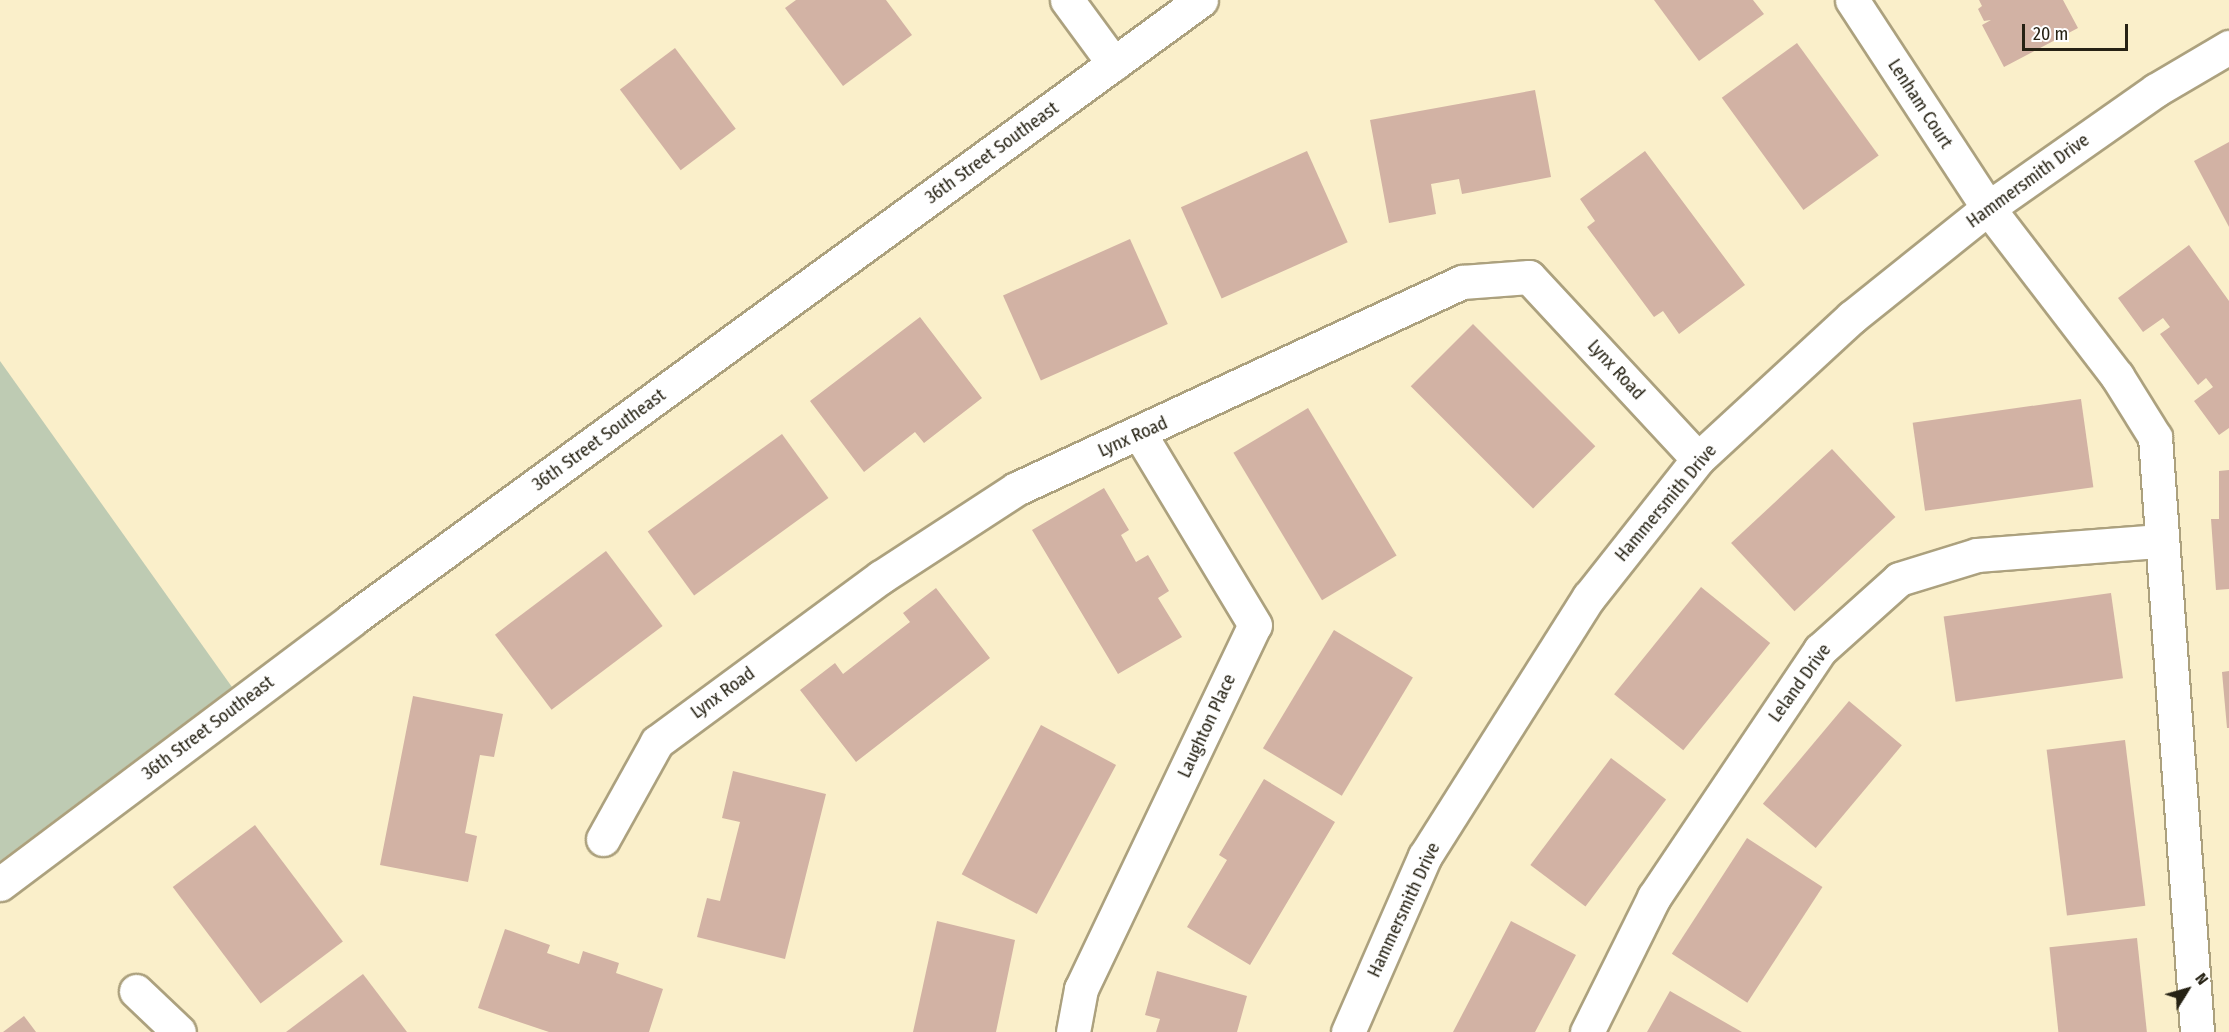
<!DOCTYPE html>
<html>
<head>
<meta charset="utf-8">
<style>
	body { margin:0 }
	#map { position:relative; width:2229px; height:1032px; overflow:hidden; background:#faefca; font-family:"Fira Sans Condensed",sans-serif }
	div>[style] { position:absolute }
	.green>* { inset:0; background:#becbb3 }
	.building>* { inset:0; background:#d2b2a4; transform-origin:0 0 }
	.roads { filter:drop-shadow(2px 0 #aca17e) drop-shadow(-2px 0 #aca17e) drop-shadow(0 2px #aca17e) drop-shadow(0 -2px #aca17e) }
	.minor>* { height:33px; margin:-16.5px; padding:0 16.5px; transform-origin:16.5px; border-radius:16.5px; background:#fff }
	span { translate:-50% -50%; white-space:nowrap; text-align:center; line-height:1.15; -webkit-text-stroke:5px #fff; paint-order:stroke }
	.street-label { font-size:18px; color:#262214 }
	.north { position:absolute; left:2157px; top:960px; width:60px; height:60px; -webkit-text-stroke:4px #fff; paint-order:stroke; rotate:53deg; font-size:16px; font-weight:700; line-height:24px; text-align:center; color:#262214 }
	.north::after { content:''; display:block; margin:auto; width:21px; height:27px; background:#262214; clip-path:polygon(50% 0,100% 100%,50% 72%,0 100%) }
	.scale { position:absolute; left:2022px; top:24px; width:106px; height:27px; box-sizing:border-box; border:3px solid #262214; border-top:0; padding-left:8px; font-size:18px; line-height:21px; white-space:nowrap; color:#262214; -webkit-text-stroke:4px #fff; paint-order:stroke }
</style>
</head>
<body>
<div id="map">
	<div class="green">
		<div style="clip-path:polygon(0 361px,232px 687px,0 861px)"></div>
	</div>
	<div class="building">
		<div style="clip-path:polygon(796px 0,886px 0,912px 35px,843px 86px,785px 8px)"></div>
		<div style="clip-path:polygon(1654px 0,1753px 0,1764px 14px,1699px 61px)"></div>
		<div style="clip-path:polygon(1979px 0,2063px 0,2078px 28px,2004px 67px,1982px 25px,1991px 20px,1984px 21px,1978px 9px,1982px 6px)"></div>
		<div style="left:1797px;top:43px;width:139px;height:93px;rotate:54deg"></div>
		<div style="left:675px;top:48px;width:101px;height:69px;rotate:53deg"></div>
		<div style="clip-path:polygon(1535px 90px,1551px 177px,1462px 194px,1459px 179px,1431px 184px,1436px 214px,1389px 223px,1370px 120px)"></div>
		<div style="clip-path:polygon(2229px 142px,2229px 227px,2194px 161px)"></div>
		<div style="left:1307px;top:151px;width:100px;height:138px;rotate:66deg"></div>
		<div style="clip-path:polygon(1645px 151px,1745px 285px,1679px 334px,1663px 311px,1654px 317px,1587px 227px,1595px 221px,1580px 199px)"></div>
		<div style="left:1130px;top:239px;width:93px;height:139px;rotate:66deg"></div>
		<div style="clip-path:polygon(2189px 245px,2229px 301px,2229px 428px,2219px 435px,2194px 401px,2213px 387px,2206px 378px,2198px 385px,2160px 334px,2170px 327px,2163px 318px,2143px 332px,2118px 298px)"></div>
		<div style="clip-path:polygon(920px 317px,982px 398px,924px 443px,915px 432px,864px 472px,810px 401px)"></div>
		<div style="left:1473px;top:324px;width:173px;height:88px;rotate:45deg"></div>
		<div style="left:2081px;top:399px;width:89px;height:170px;rotate:82deg"></div>
		<div style="left:1308px;top:408px;width:172px;height:87px;rotate:59deg"></div>
		<div style="left:782px;top:434px;width:79px;height:166px;rotate:54deg"></div>
		<div style="left:1832px;top:449px;width:93px;height:138px;rotate:47deg"></div>
		<div style="clip-path:polygon(2229px 470px,2229px 589px,2216px 590px,2211px 519px,2219px 519px,2219px 471px)"></div>
		<div style="clip-path:polygon(1104px 488px,1129px 530px,1121px 535px,1136px 562px,1148px 555px,1169px 591px,1158px 598px,1182px 637px,1118px 674px,1032px 530px)"></div>
		<div style="left:606px;top:551px;width:94px;height:139px;rotate:53deg"></div>
		<div style="left:1701px;top:587px;width:89px;height:138px;rotate:39deg"></div>
		<div style="clip-path:polygon(936px 588px,990px 658px,856px 762px,800px 690px,835px 663px,843px 674px,910px 622px,903px 613px)"></div>
		<div style="left:2111px;top:593px;width:86px;height:169px;rotate:82deg"></div>
		<div style="left:1334px;top:630px;width:92px;height:138px;rotate:31deg"></div>
		<div style="clip-path:polygon(2229px 671px,2229px 728px,2227px 728px,2222px 672px)"></div>
		<div style="clip-path:polygon(413px 696px,503px 714px,494px 757px,480px 755px,465px 833px,477px 836px,468px 882px,380px 865px)"></div>
		<div style="left:1849px;top:701px;width:69px;height:134px;rotate:40deg"></div>
		<div style="left:1041px;top:725px;width:85px;height:169px;rotate:28deg"></div>
		<div style="left:2125px;top:740px;width:167px;height:79px;rotate:83deg"></div>
		<div style="left:1611px;top:758px;width:69px;height:134px;rotate:37deg"></div>
		<div style="clip-path:polygon(733px 771px,826px 794px,785px 959px,697px 937px,707px 898px,720px 901px,740px 822px,722px 818px)"></div>
		<div style="clip-path:polygon(1264px 779px,1335px 822px,1250px 965px,1187px 927px,1227px 860px,1219px 855px)"></div>
		<div style="left:255px;top:825px;width:146px;height:103px;rotate:53deg"></div>
		<div style="left:1747px;top:838px;width:90px;height:138px;rotate:33deg"></div>
		<div style="clip-path:polygon(937px 921px,1015px 940px,996px 1032px,913px 1032px)"></div>
		<div style="clip-path:polygon(1511px 921px,1576px 955px,1535px 1032px,1453px 1032px)"></div>
		<div style="clip-path:polygon(505px 929px,550px 945px,547px 953px,579px 964px,583px 951px,619px 963px,616px 973px,663px 989px,649px 1032px,549px 1032px,478px 1008px)"></div>
		<div style="left:2137px;top:938px;width:95px;height:88px;rotate:84deg"></div>
		<div style="clip-path:polygon(1157px 971px,1247px 996px,1237px 1032px,1156px 1032px,1160px 1019px,1145px 1015px)"></div>
		<div style="clip-path:polygon(363px 974px,407px 1032px,286px 1032px)"></div>
		<div style="clip-path:polygon(1670px 991px,1742px 1032px,1647px 1032px)"></div>
		<div style="clip-path:polygon(24px 1016px,36px 1032px,3px 1032px)"></div>
	</div>
	<div class="roads">
		<div class="minor">
			<div style="left:1067px;top:0;width:79px;rotate:53.7deg"></div>
			<div style="left:1852px;top:0;width:249px;rotate:56.8deg"></div>
			<div style="left:1988px;top:208px;width:212px;rotate:52.5deg"></div>
			<div style="left:2117px;top:376px;width:72px;rotate:58.1deg"></div>
			<div style="left:2155px;top:437px;width:596px;rotate:85.96deg"></div>
			<div style="left:603px;top:839px;width:111px;rotate:-60.9deg"></div>
			<div style="left:657px;top:742px;width:278px;rotate:-36.4deg"></div>
			<div style="left:881px;top:577px;width:161px;rotate:-33.1deg"></div>
			<div style="left:1016px;top:489px;width:492px;rotate:-24.9deg"></div>
			<div style="left:1462px;top:282px;width:67px;rotate:-4.3deg"></div>
			<div style="left:1529px;top:277px;width:248px;rotate:47.1deg"></div>
			<div style="left:0;top:884px;width:439px;rotate:-36.9deg"></div>
			<div style="left:351px;top:620px;width:1052px;rotate:-36.11deg"></div>
			<div style="left:136px;top:991px;width:59px;rotate:43.6deg"></div>
			<div style="left:1073px;top:1032px;width:44px;rotate:-79.5deg"></div>
			<div style="left:1081px;top:989px;width:403px;rotate:-64.5deg"></div>
			<div style="left:1255px;top:625px;width:223px;rotate:-121.1deg"></div>
			<div style="left:1348px;top:1032px;width:192px;rotate:-66.4deg"></div>
			<div style="left:1425px;top:856px;width:307px;rotate:-57.7deg"></div>
			<div style="left:1589px;top:597px;width:176px;rotate:-51.7deg"></div>
			<div style="left:1698px;top:459px;width:209px;rotate:-42.7deg"></div>
			<div style="left:1852px;top:317px;width:174px;rotate:-38.7deg"></div>
			<div style="left:1988px;top:208px;width:205px;rotate:-35.1deg"></div>
			<div style="left:2156px;top:90px;width:85px;rotate:-30.5deg"></div>
			<div style="left:1587px;top:1032px;width:151px;rotate:-63.6deg"></div>
			<div style="left:1654px;top:897px;width:298px;rotate:-56.1deg"></div>
			<div style="left:1820px;top:650px;width:106px;rotate:-41.9deg"></div>
			<div style="left:1899px;top:579px;width:82px;rotate:-17.1deg"></div>
			<div style="left:1977px;top:555px;width:184px;rotate:-4.4deg"></div>
		</div>
	</div>
	<div class="street-label">
		<span style="left:1920px;top:104px;rotate:57deg">Lenham Court</span>
		<span style="left:992px;top:153px;rotate:-36deg">36th Street Southeast</span>
		<span style="left:2028px;top:181px;rotate:-36deg">Hammersmith Drive</span>
		<span style="left:1616px;top:370px;rotate:47deg">Lynx Road</span>
		<span style="left:1133px;top:437px;rotate:-24deg">Lynx Road</span>
		<span style="left:599px;top:440px;rotate:-36deg">36th Street Southeast</span>
		<span style="left:1666px;top:503px;rotate:-50deg">Hammersmith Drive</span>
		<span style="left:1800px;top:683px;rotate:-54deg">Leland Drive</span>
		<span style="left:723px;top:693px;rotate:-36deg">Lynx Road</span>
		<span style="left:1207px;top:726px;rotate:-65deg">Laughton Place</span>
		<span style="left:208px;top:728px;rotate:-37deg">36th Street Southeast</span>
		<span style="left:1404px;top:910px;rotate:-65deg">Hammersmith Drive</span>
	</div>
	<div class="north">N</div>
	<div class="scale">20 m</div>
</div>
</body>
</html>
